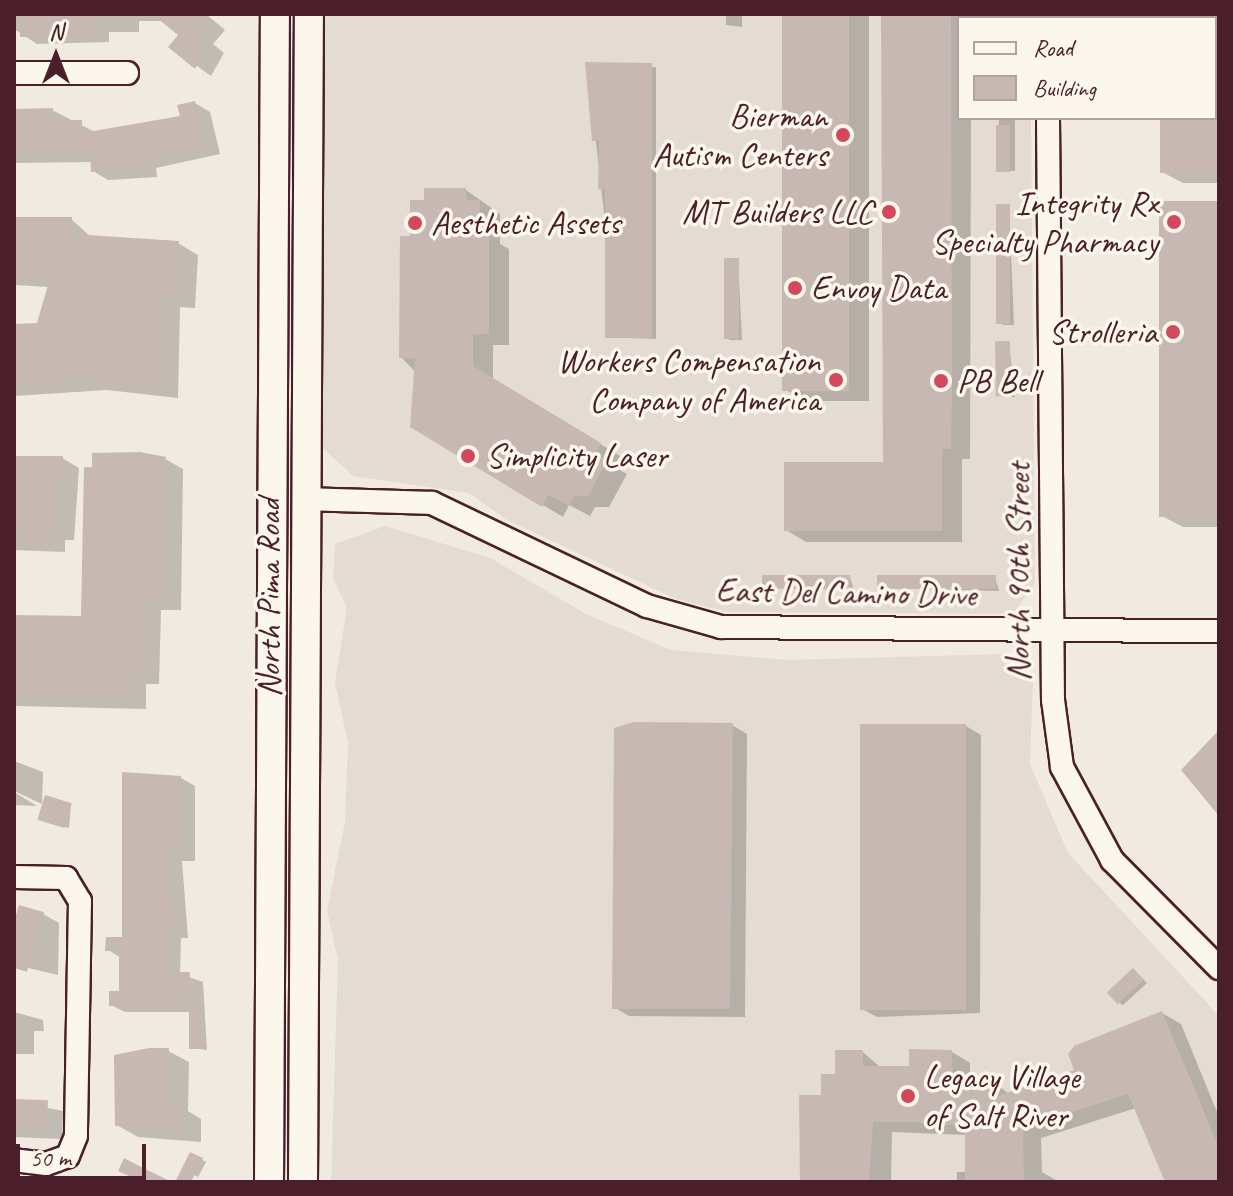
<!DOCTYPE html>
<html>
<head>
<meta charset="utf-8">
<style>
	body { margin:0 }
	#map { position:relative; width:1233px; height:1196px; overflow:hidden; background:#f0eae0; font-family:Caveat,sans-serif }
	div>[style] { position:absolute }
	.built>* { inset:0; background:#e4dbd2 }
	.shadow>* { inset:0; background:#0003; transform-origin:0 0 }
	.building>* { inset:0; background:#c8b8b3; transform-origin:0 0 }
	.roads { filter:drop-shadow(2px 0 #4a1f2b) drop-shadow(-2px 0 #4a1f2b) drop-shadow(0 2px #4a1f2b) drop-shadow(0 -2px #4a1f2b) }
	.minor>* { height:22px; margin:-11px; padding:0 11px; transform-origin:11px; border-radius:11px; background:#fbf7ec }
	.major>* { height:28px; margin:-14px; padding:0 14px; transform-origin:14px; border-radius:14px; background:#fbf7ec }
	.dots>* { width:22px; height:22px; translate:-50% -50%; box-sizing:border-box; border:4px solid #fbf7ec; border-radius:50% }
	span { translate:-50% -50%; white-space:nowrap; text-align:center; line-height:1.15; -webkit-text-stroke:7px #fbf7ec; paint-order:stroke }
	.poi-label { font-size:34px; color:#4a1f2b }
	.right { translate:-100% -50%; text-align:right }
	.left { translate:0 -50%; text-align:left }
	.street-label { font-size:34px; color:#4a1f2b }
	.frame { position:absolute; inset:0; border:16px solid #4a1f2b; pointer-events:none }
	.legend { position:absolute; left:957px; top:16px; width:260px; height:104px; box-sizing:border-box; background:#fbf7ec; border:2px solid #b4a19f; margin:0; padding:10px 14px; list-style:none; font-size:24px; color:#4a1f2b }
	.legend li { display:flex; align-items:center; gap:16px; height:40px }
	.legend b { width:40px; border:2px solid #b4a19f }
	.north { position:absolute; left:16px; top:16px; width:80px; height:80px; -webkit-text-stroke:6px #fbf7ec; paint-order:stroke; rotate:0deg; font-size:22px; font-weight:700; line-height:32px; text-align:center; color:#4a1f2b }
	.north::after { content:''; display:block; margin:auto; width:28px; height:36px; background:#4a1f2b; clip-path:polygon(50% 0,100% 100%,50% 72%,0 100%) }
	.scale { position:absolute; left:16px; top:1144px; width:130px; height:36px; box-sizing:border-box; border:4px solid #4a1f2b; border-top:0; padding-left:10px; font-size:24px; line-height:28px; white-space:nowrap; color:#4a1f2b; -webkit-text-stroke:6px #fbf7ec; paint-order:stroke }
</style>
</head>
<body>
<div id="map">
	<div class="built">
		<div style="clip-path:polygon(324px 14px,1031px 14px,959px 18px,959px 118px,1031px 118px,1035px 583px,1013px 614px,727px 612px,676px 599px,507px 520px,469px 493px,353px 476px,323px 448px)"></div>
		<div style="clip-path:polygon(385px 526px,490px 558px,586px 614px,671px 650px,788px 660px,1007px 654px,1033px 677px,1030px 764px,1068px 853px,1219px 1016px,1219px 1182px,331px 1182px,338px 960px,327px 910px,345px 822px,348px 743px,335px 683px,347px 607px,333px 579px,335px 544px)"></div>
	</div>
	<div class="shadow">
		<div style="clip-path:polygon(14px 14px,206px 14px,225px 30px,213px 44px,224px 53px,211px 76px,171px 47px,181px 35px,164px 21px,139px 21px,139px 32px,109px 32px,109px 42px,37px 44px,14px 29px)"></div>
		<div style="clip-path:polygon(726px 14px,742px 14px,742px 27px,726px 25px)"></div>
		<div style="clip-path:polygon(784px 14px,869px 14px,869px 401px,805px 401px,784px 389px)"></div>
		<div style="clip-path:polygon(883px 14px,971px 14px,959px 18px,959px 118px,971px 118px,970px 459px,962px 459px,962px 542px,806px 542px,786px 530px,885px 464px)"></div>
		<div style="left:999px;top:14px;width:15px;height:4px"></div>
		<div style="clip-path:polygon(1162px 14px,1219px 14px,1219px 183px,1183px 183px,1162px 172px,1162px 118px,1215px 118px,1215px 18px)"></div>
		<div style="clip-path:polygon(587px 64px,656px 67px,656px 339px,607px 337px,607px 239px)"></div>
		<div style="clip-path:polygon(195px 103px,210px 112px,220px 154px,156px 168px,157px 177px,108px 180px,93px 171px,92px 162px,14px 163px,14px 110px,52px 110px,97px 133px,182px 118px)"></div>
		<div style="left:999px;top:118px;width:16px;height:53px"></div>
		<div style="clip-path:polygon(466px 190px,500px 214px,500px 244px,509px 249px,509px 345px,493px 345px,493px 379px,620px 456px,614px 467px,627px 474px,609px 507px,595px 507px,590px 516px,569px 505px,563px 517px,543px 505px,401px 357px,412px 238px,426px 202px)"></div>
		<div style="clip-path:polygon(1219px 203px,1219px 527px,1183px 527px,1162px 516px)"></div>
		<div style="clip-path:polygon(1009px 206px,1014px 325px,1003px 325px,999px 322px)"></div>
		<div style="clip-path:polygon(14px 217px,71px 219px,91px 237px,178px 243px,198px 255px,195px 308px,180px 307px,178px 398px,107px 390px,14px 396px,14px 326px,38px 325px,49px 287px,14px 285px)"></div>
		<div style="clip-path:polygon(738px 260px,742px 340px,730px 340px,726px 338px)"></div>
		<div style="clip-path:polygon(1009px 343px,1015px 397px,1003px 397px,999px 395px)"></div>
		<div style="clip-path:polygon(14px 458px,62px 458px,79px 468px,74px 540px,65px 540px,65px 552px,14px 550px)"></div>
		<div style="clip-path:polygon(165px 459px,183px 469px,181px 610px,161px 610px,159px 684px,146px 684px,146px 709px,14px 706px,14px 616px,83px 618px)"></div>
		<div style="clip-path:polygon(850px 577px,854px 590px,764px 588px)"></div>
		<div style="clip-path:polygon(995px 578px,999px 591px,878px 588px)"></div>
		<div style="clip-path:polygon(732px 725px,747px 734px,745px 1017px,629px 1016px,614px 1007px)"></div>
		<div style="clip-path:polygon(966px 726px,981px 735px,980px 1013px,877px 1017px,862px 1009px)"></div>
		<div style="clip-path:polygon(14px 761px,43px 772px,42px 804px,14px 791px)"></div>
		<div style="clip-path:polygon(181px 778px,195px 786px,195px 861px,182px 861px,188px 938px,181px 938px,180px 974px,203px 982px,207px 1050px,191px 1048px,191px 1012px,125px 1012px,111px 1005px,121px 993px,121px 958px,107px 949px,124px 939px)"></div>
		<div style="clip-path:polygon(14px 792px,37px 806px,14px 805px)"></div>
		<div style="clip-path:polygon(71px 805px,69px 828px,45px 822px)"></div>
		<div style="clip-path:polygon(43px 914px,59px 923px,58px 975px,20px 966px)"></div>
		<div style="clip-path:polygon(1137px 973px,1147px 983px,1123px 1005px,1119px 1003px)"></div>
		<div style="clip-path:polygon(14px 1012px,43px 1020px,44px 1031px,34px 1031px,34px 1054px,14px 1054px)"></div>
		<div style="clip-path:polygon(1162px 1013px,1181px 1024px,1219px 1117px,1219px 1182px,1167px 1182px,1136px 1108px,1041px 1138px,1042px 1172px,1059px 1182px,957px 1182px,957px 1172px,967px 1172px,967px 1135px,892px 1132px,891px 1182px,801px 1182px,823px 1097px,863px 1052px,881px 1068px,911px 1068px,952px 1052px,970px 1063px,970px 1081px,991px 1080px,1009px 1094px,1077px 1071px)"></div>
		<div style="clip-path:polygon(168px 1051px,189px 1062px,188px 1111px,201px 1119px,201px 1142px,138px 1137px,117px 1125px)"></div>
		<div style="clip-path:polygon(14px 1101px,63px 1111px,62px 1139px,14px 1137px)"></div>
		<div style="left:191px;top:1154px;width:17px;height:17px;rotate:28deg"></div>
	</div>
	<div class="building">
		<div style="left:20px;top:14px;width:74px;height:23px"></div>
		<div style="clip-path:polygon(152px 14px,211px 20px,199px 34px,209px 43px,195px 69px,168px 47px,178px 35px)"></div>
		<div style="left:782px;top:14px;width:67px;height:377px"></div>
		<div style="clip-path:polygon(881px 14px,951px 14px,952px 390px,951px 449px,942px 449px,942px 531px,784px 531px,784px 462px,883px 462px)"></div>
		<div style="clip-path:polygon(585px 62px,652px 63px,652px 338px,605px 338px,605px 190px,598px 189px,599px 141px,592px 141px)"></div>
		<div style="clip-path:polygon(195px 101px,206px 146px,142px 160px,142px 170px,91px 172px,90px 154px,14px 155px,14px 109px,53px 108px,53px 120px,82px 120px,82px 133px,180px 116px,177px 105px)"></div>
		<div style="left:1160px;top:118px;width:59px;height:55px"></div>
		<div style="left:996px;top:125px;width:14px;height:47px"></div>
		<div style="clip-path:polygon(424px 188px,466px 188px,466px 200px,480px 200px,480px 235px,489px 235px,489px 334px,473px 334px,473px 366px,601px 443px,595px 454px,607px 461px,588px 496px,575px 496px,569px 506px,548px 495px,542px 507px,410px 427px,415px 358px,399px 358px,400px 236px,410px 236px,410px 200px,424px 200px)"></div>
		<div style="left:1159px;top:201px;width:60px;height:316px"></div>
		<div style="left:996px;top:204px;width:14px;height:120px"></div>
		<div style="clip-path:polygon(14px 217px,72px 217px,72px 234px,179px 241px,175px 298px,160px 297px,158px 387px,97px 386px,97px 379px,14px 384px,14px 324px,37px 323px,50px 278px,14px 278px)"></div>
		<div style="left:724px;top:258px;width:15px;height:81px"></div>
		<div style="left:1010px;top:341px;width:55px;height:15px;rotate:89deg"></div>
		<div style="clip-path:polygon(140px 452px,166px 457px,164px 601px,144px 601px,142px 675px,129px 675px,129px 700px,14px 700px,14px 615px,81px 616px,84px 467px,92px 467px,92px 453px)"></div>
		<div style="clip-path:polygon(14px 456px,63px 456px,57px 531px,49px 531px,49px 543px,26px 543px,26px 531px,14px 532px)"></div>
		<div style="left:762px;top:575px;width:88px;height:14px"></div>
		<div style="left:877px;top:575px;width:119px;height:14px"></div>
		<div style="clip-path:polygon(634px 722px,733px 723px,730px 1009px,612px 1009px,614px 728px)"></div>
		<div style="left:860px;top:724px;width:106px;height:286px"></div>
		<div style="clip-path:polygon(1219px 730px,1219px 816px,1181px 770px)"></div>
		<div style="clip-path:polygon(122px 772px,181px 776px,182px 854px,169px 854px,175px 931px,168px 931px,167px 972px,190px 972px,189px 1006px,109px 1006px,109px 991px,119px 991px,119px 951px,105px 951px,106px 937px,122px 937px)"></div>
		<div style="left:45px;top:795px;width:28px;height:26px;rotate:17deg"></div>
		<div style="left:19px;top:905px;width:26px;height:62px;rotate:16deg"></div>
		<div style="left:1133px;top:968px;width:16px;height:36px;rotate:47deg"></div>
		<div style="left:189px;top:1006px;width:14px;height:43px"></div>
		<div style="clip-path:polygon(1162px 1011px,1219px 1148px,1219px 1182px,1165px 1182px,1128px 1094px,1023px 1128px,1024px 1182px,965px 1182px,965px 1126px,913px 1122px,873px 1122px,869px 1182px,800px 1182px,799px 1095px,821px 1095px,821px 1074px,835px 1074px,835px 1050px,863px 1050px,863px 1066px,909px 1066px,909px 1049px,952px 1050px,952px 1079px,991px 1078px,991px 1098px,1074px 1070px,1068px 1054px,1074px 1046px)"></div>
		<div style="clip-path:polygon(149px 1048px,169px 1048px,168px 1098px,181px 1105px,181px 1132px,115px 1126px,114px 1055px)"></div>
		<div style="left:14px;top:1099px;width:34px;height:31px;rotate:2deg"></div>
		<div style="clip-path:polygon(190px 1152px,203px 1158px,191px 1182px,175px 1182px)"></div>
		<div style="clip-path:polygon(124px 1158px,143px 1168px,172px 1182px,142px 1182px,118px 1171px)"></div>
	</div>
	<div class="roads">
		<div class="minor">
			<div style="left:1047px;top:14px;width:4px;rotate:90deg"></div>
			<div style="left:14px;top:73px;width:113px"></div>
			<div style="left:1048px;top:118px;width:582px;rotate:89.51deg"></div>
			<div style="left:1053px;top:700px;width:68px;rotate:82.3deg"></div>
			<div style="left:1062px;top:767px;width:106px;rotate:61.7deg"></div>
			<div style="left:1112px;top:860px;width:152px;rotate:45.3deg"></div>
			<div style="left:305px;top:499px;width:127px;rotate:1.8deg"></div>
			<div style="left:432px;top:503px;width:238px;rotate:25.6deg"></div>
			<div style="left:647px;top:606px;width:77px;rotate:15.8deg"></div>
			<div style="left:721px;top:627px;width:498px;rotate:0.5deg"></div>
			<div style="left:14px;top:877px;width:52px;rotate:1.1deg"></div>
			<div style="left:66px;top:878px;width:27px;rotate:59deg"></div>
			<div style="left:80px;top:901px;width:235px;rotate:91deg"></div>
			<div style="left:76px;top:1136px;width:22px;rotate:112deg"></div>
			<div style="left:68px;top:1156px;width:23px;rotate:160deg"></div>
			<div style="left:46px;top:1164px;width:32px;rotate:-173deg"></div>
		</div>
		<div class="major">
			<div style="left:269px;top:1182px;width:1168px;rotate:-89.71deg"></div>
			<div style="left:303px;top:1182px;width:1168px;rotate:-89.71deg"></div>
		</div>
	</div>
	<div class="dots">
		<div style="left:843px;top:135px;background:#d1495b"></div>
		<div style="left:889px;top:212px;background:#d1495b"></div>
		<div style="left:1174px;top:222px;background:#d1495b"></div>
		<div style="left:415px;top:223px;background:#d1495b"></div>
		<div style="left:795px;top:288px;background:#d1495b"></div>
		<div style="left:1173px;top:332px;background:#d1495b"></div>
		<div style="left:836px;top:380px;background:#d1495b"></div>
		<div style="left:941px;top:381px;background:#d1495b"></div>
		<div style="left:468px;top:456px;background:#d1495b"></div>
		<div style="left:908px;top:1096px;background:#d1495b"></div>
	</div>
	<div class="poi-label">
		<span class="right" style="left:827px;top:135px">Bierman<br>Autism Centers</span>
		<span class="right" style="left:1158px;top:222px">Integrity Rx<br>Specialty Pharmacy</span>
		<span class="right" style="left:873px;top:212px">MT Builders LLC</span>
		<span class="left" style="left:431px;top:223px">Aesthetic Assets</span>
		<span class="left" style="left:811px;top:288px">Envoy Data</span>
		<span class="right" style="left:1157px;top:332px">Strolleria</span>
		<span class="right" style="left:820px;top:380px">Workers Compensation<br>Company of America</span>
		<span class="left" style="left:957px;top:381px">PB Bell</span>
		<span class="left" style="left:486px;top:456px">Simplicity Laser</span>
		<span class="left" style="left:924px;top:1096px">Legacy Village<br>of Salt River</span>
	</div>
	<div class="street-label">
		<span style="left:1018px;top:572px;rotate:-90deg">North 90th Street</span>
		<span style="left:846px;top:592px;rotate:1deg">East Del Camino Drive</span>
		<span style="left:269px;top:598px;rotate:-90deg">North Pima Road</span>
	</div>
	<div class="frame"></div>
	<ul class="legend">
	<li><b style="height:10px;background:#fbf7ec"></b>Road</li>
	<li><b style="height:22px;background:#c8b8b3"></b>Building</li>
	</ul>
	<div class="north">N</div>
	<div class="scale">50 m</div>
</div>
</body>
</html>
